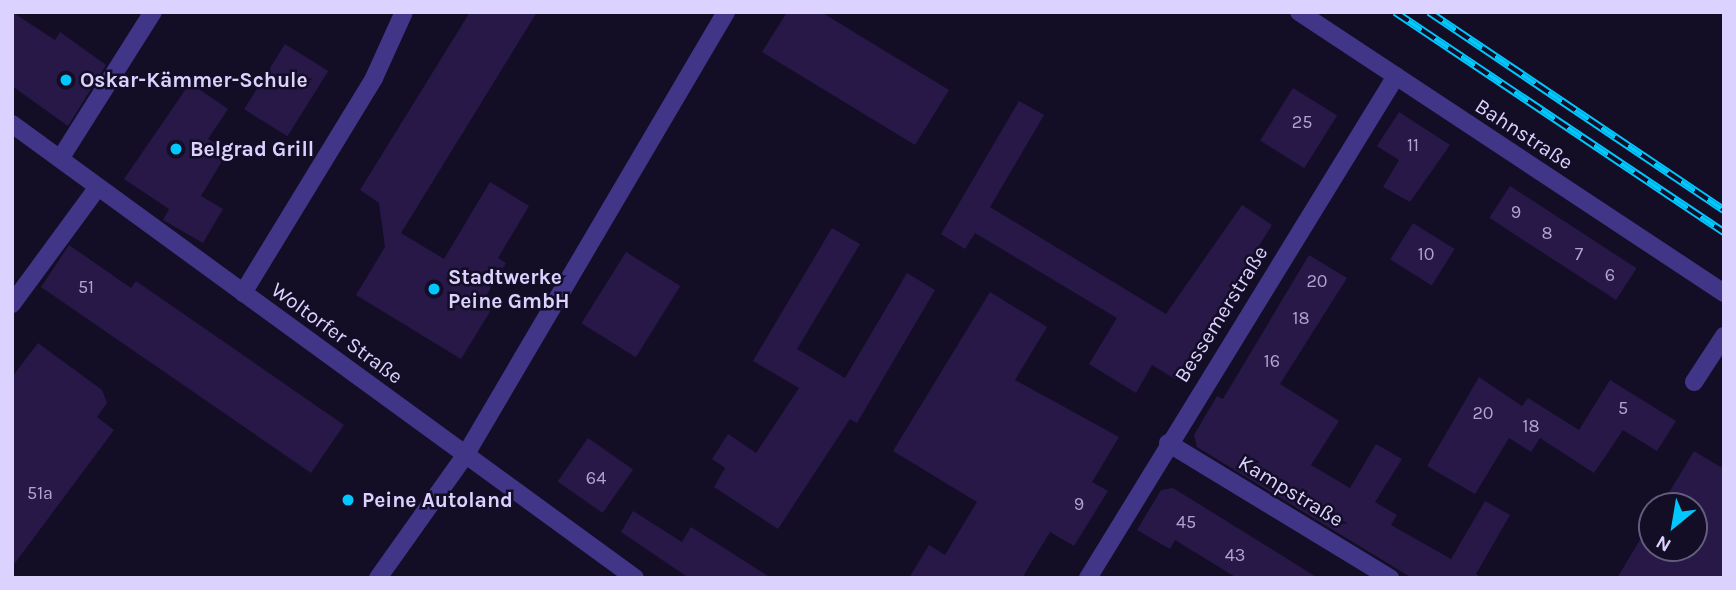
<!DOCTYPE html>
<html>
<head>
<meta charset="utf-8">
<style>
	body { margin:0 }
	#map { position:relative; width:1736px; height:590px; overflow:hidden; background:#140d26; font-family:Karla,sans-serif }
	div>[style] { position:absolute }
	.building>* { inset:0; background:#271848; transform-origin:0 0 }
	.minor>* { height:18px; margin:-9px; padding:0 9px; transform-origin:9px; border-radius:9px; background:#413588 }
	.rail>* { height:8px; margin-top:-4px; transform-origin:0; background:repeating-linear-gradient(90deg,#140d26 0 16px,#00c7fd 0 32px); box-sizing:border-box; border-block:2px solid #00c7fd }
	.dots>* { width:19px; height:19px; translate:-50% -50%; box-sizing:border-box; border:4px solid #140d26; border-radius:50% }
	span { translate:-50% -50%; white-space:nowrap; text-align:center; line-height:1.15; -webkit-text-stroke:5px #140d26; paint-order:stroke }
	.number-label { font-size:18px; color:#afa4d1 }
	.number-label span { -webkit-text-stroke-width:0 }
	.poi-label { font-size:21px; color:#dcd2ff; font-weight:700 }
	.left { translate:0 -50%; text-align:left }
	.street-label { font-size:21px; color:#dcd2ff }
	.frame { position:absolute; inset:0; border:14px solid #dcd2ff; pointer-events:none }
	.north { position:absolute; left:1638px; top:492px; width:70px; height:70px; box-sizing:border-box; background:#140d26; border:2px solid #645c7d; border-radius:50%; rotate:210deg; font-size:19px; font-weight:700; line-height:28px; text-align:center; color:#dcd2ff }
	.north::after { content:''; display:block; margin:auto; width:24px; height:32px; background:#00c7fd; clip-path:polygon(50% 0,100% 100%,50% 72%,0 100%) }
</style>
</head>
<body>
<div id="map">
	<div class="building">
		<div style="clip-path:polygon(12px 12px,55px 40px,60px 32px,106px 65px,68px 126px,12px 86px)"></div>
		<div style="clip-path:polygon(470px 12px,537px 12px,401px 233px,444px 259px,490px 182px,529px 206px,498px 258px,506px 263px,484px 299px,494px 305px,461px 359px,356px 295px,385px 247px,379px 203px,360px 190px)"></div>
		<div style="clip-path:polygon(787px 12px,821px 12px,949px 90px,915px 145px,762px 52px)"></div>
		<div style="left:285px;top:44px;width:51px;height:77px;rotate:32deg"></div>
		<div style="clip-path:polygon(190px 83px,228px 109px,208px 139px,228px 151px,201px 196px,223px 209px,203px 243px,163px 220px,169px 209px,124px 179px)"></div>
		<div style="left:1293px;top:88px;width:52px;height:62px;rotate:32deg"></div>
		<div style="clip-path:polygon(1019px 101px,1044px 115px,990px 207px,1166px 314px,1242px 205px,1272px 225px,1175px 379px,1152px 365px,1136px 393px,1089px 364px,1117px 318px,975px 233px,965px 249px,941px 234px)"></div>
		<div style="clip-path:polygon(1399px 112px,1450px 145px,1410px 202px,1383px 187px,1399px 160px,1377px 146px)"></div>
		<div style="left:1510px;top:186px;width:151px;height:38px;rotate:33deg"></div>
		<div style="left:1413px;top:223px;width:49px;height:43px;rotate:32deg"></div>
		<div style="clip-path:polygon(832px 228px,860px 244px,797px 349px,845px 378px,907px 273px,935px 290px,857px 423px,850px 419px,778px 529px,714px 487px,725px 468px,712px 459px,728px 434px,756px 453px,799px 388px,753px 361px)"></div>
		<div style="clip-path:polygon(69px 245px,131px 288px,136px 281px,344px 425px,311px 473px,41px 287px)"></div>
		<div style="left:626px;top:252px;width:64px;height:84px;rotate:32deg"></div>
		<div style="clip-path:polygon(1309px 255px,1347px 278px,1280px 384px,1339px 421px,1311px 465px,1350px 488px,1376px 444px,1402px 459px,1375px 502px,1397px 515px,1391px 525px,1451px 559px,1485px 501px,1510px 515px,1476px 574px,1482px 578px,1412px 578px,1197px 447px,1194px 435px,1217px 396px,1223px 399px)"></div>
		<div style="clip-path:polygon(990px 292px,1047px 327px,1015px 380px,1119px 437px,1092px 482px,1108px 491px,1074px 546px,1050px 532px,1022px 578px,909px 578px,929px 545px,945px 555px,977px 502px,893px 451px)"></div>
		<div style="clip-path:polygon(38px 343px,102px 390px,107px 403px,97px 417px,114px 430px,12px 567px,12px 377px)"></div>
		<div style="clip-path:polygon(1479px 377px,1522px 406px,1528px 398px,1579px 430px,1610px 380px,1676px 421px,1657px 451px,1623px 430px,1594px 473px,1540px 438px,1531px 452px,1509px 438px,1475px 494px,1427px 466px)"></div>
		<div style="left:588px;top:438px;width:55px;height:53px;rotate:35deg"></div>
		<div style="clip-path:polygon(1694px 451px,1724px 469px,1724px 578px,1617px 578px,1652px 520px,1652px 548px,1694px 548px,1694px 506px,1661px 506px)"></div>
		<div style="clip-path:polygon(1173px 488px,1265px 545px,1318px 578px,1237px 578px,1175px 540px,1170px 549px,1137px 530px,1161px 490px)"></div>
		<div style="clip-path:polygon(633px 511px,682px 542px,691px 527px,771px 578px,689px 578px,621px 532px)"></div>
	</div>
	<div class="minor">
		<div style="left:1299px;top:12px;width:509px;rotate:33.47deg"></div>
		<div style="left:12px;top:124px;width:771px;rotate:36.08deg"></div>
		<div style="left:60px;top:159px;width:174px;rotate:-57.7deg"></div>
		<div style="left:243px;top:293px;width:252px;rotate:-58.6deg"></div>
		<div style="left:374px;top:78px;width:72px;rotate:-65.6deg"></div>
		<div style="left:12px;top:304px;width:145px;rotate:-53.7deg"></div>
		<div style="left:1694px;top:382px;width:55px;rotate:-56.9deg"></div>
		<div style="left:1168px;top:443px;width:260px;rotate:31.3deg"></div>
		<div style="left:378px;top:578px;width:152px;rotate:-54.6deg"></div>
		<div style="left:466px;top:454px;width:513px;rotate:-59.53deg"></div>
		<div style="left:1088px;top:578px;width:589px;rotate:-58.47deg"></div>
	</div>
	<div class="rail">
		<div style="left:1395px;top:12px;width:396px;rotate:33.8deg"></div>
		<div style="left:1429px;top:12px;width:355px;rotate:33.9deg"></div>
	</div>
	<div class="dots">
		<div style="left:66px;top:80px;background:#00c7fd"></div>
		<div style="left:176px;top:149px;background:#00c7fd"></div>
		<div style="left:434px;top:289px;background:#00c7fd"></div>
		<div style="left:348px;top:500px;background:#00c7fd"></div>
	</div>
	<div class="number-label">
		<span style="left:1302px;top:122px">25</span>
		<span style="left:1413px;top:145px">11</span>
		<span style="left:1516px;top:212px">9</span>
		<span style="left:1547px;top:233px">8</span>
		<span style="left:1426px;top:254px">10</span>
		<span style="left:1579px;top:254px">7</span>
		<span style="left:1610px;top:275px">6</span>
		<span style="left:1317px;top:281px">20</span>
		<span style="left:86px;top:287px">51</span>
		<span style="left:1301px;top:318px">18</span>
		<span style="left:1272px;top:361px">16</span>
		<span style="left:1623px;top:408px">5</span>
		<span style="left:1483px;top:413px">20</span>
		<span style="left:1531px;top:426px">18</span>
		<span style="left:596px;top:478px">64</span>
		<span style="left:40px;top:493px">51a</span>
		<span style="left:1079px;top:504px">9</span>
		<span style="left:1186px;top:522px">45</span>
		<span style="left:1235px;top:555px">43</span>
	</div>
	<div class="poi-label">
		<span class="left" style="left:80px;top:80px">Oskar-Kämmer-Schule</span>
		<span class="left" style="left:190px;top:149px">Belgrad Grill</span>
		<span class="left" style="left:448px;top:289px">Stadtwerke<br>Peine GmbH</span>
		<span class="left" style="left:362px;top:500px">Peine Autoland</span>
	</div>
	<div class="street-label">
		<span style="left:1524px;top:134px;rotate:33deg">Bahnstraße</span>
		<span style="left:1221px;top:314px;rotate:-58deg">Bessemerstraße</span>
		<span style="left:337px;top:333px;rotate:36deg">Woltorfer Straße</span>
		<span style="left:1291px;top:491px;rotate:31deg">Kampstraße</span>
	</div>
	<div class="frame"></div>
	<div class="north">N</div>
</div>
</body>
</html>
